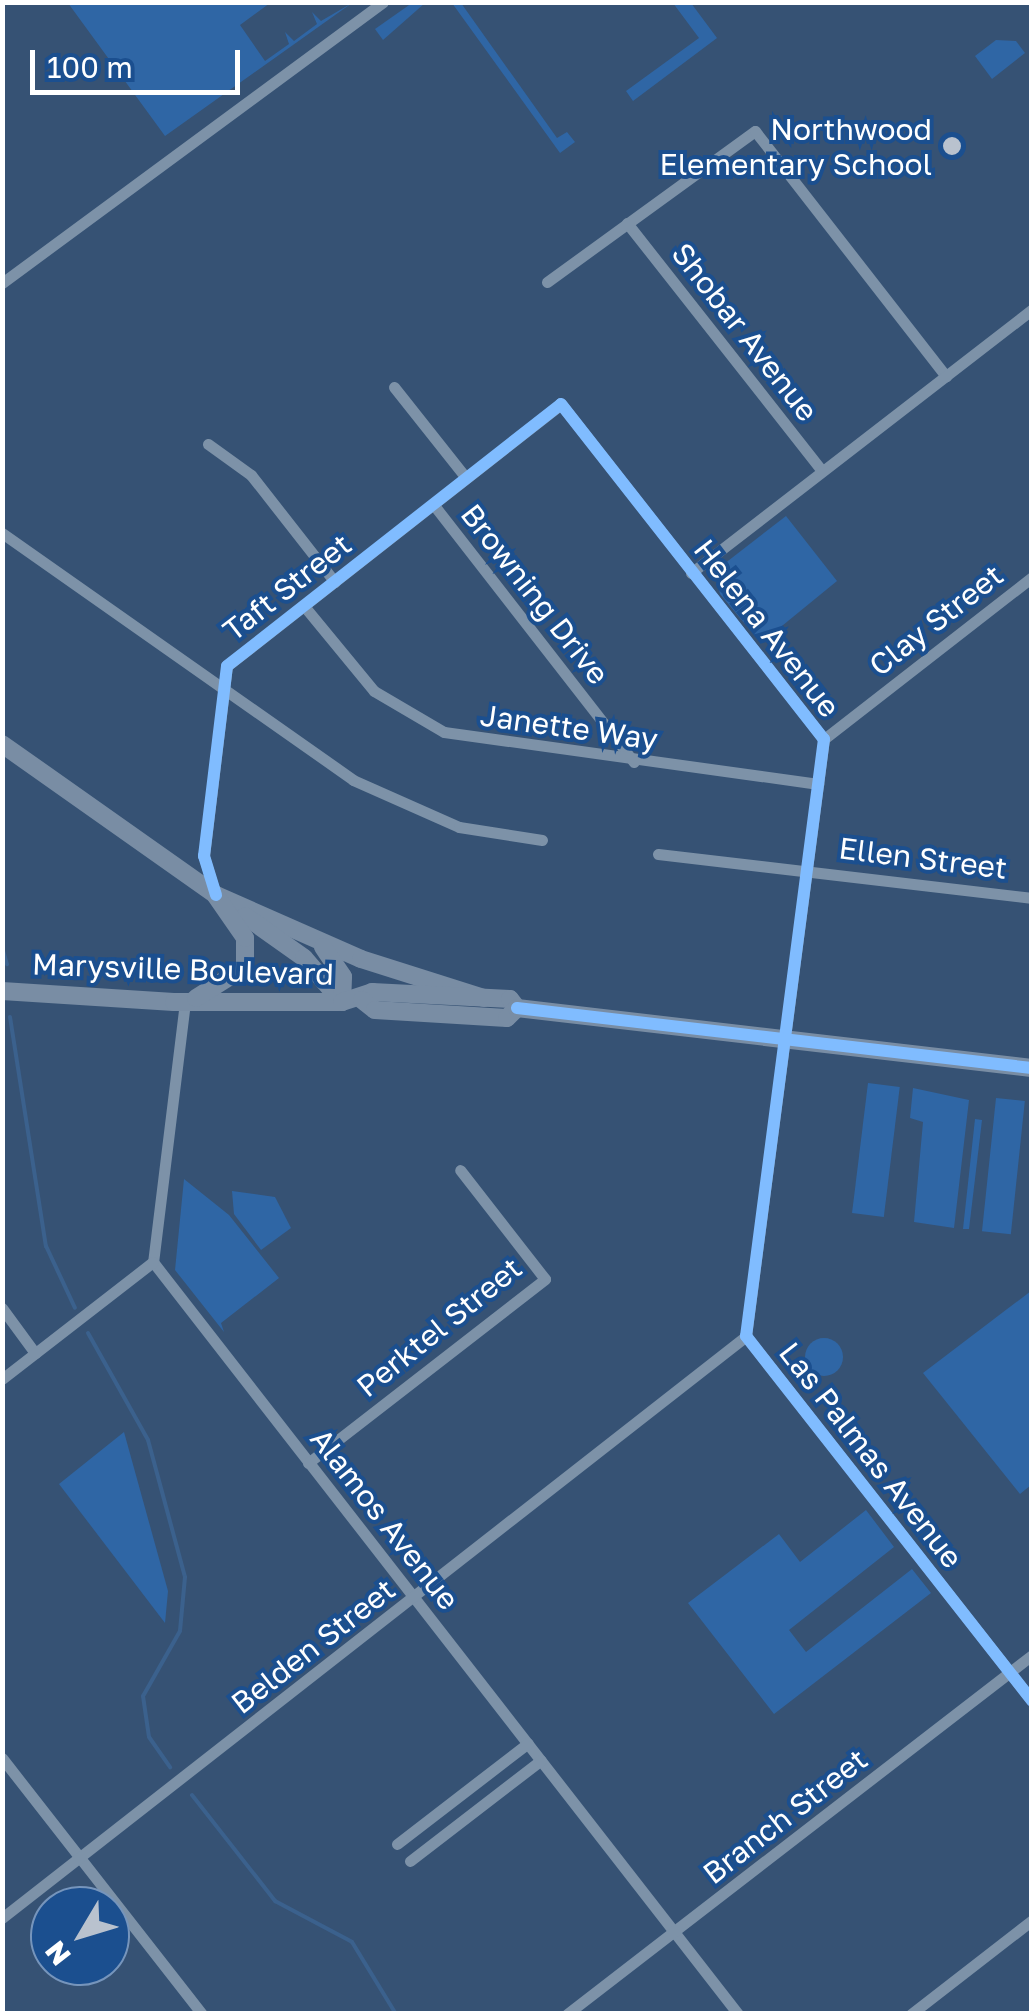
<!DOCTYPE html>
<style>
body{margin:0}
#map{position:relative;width:1034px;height:2016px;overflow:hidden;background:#365274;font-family:"Golos Text",sans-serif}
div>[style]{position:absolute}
.green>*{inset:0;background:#2f66a5;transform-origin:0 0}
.round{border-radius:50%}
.stream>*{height:4px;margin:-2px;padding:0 2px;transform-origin:2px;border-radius:2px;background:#3b618d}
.street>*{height:11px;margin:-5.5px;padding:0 5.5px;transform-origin:5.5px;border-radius:5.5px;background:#7d92a8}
.secondary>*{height:18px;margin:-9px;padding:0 9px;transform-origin:9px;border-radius:9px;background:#798da4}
.cycleway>*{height:12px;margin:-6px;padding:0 6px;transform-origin:6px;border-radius:6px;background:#80bcff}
.dots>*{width:28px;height:28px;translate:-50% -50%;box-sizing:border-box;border:5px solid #1b4f8f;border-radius:50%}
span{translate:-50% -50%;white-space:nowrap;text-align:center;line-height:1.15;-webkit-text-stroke:8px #1b4f8f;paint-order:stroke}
.poi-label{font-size:30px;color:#fff}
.right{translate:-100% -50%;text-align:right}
.street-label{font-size:30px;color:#fff}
.frame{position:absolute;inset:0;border:5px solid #fff;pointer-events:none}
.north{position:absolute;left:30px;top:1886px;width:100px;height:100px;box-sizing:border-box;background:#1b4f8f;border:2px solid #7695bc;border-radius:50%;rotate:232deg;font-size:28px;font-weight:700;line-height:40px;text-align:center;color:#fff}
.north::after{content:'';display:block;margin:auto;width:35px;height:45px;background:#b9c2ce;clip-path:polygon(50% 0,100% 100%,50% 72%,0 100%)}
.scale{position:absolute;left:30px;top:50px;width:210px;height:45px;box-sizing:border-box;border:5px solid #fff;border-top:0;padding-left:12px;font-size:30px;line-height:35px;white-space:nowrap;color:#fff;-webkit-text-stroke:8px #1b4f8f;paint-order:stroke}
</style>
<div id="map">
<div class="green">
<div style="clip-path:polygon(68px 3px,270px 3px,240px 25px,265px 61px,289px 44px,285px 32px,294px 41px,317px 24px,312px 12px,321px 21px,352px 3px,165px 136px)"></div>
<div style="clip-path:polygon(412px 3px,425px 3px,383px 40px,375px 29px)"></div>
<div style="clip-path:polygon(452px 3px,461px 3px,557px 138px,567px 132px,575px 142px,560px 153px)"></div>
<div style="clip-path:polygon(673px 3px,691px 3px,717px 38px,633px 101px,626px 91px,699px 38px)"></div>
<div style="clip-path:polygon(996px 40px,1016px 41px,1025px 53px,992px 79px,975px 56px)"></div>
<div style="clip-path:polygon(786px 516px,837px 581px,761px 643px,720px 594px,715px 571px)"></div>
<div style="left:868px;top:1083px;width:32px;height:131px;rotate:7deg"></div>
<div style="clip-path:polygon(913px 1088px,969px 1100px,954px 1228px,914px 1222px,923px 1122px,910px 1118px)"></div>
<div style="left:996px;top:1098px;width:29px;height:134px;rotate:6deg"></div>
<div style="clip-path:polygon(975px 1119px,982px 1120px,969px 1229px,963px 1229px)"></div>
<div style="clip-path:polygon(184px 1179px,229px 1215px,279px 1278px,221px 1323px,224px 1332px,175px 1270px)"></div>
<div style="clip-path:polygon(232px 1191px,275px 1197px,291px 1228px,261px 1250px,234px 1214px)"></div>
<div style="clip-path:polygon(1031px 1291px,1031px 1485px,1020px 1494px,923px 1373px)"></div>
<div class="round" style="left:805px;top:1338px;width:38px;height:38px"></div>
<div style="clip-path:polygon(124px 1432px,168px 1591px,165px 1623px,59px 1484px)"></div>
<div style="clip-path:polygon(866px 1510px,894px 1547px,789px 1630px,806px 1652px,912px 1569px,931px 1593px,774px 1714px,688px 1603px,779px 1534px,800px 1562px)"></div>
</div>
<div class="stream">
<div style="left:2px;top:947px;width:18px;rotate:74deg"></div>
<div style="left:10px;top:1017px;width:232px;rotate:81.1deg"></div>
<div style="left:46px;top:1246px;width:68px;rotate:64.9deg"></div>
<div style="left:88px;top:1333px;width:123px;rotate:60.7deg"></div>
<div style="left:148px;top:1440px;width:142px;rotate:74.9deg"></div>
<div style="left:185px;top:1577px;width:54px;rotate:95.3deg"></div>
<div style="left:180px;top:1631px;width:75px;rotate:119.6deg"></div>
<div style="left:143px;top:1696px;width:41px;rotate:81.7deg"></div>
<div style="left:149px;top:1737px;width:37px;rotate:55deg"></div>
<div style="left:192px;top:1795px;width:135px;rotate:51.9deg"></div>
<div style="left:275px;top:1901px;width:87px;rotate:28deg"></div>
<div style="left:352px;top:1942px;width:84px;rotate:58.6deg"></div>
</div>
<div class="street">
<div style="left:627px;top:223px;width:315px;rotate:51.8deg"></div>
<div style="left:547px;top:282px;width:257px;rotate:-36deg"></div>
<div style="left:755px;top:131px;width:311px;rotate:52.1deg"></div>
<div style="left:2px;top:283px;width:473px;rotate:-36.4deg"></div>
<div style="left:394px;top:387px;width:116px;rotate:51.6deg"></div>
<div style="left:208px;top:444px;width:53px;rotate:35.8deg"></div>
<div style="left:251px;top:475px;width:136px;rotate:51.9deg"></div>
<div style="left:433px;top:504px;width:327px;rotate:52.1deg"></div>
<div style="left:2px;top:533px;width:429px;rotate:35.1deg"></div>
<div style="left:353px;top:780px;width:116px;rotate:23.9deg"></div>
<div style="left:459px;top:827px;width:84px;rotate:8.9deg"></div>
<div style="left:691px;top:573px;width:431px;rotate:-37.7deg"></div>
<div style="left:304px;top:606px;width:110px;rotate:50.5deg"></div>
<div style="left:374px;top:691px;width:81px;rotate:30.4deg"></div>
<div style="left:444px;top:732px;width:378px;rotate:7.9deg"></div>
<div style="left:824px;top:739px;width:264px;rotate:-37.9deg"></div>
<div style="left:658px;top:854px;width:377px;rotate:6.7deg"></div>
<div style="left:215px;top:893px;width:39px;rotate:-107deg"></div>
<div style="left:204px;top:856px;width:191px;rotate:-83.1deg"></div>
<div style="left:227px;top:666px;width:424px;rotate:-38.1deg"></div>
<div style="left:561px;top:404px;width:426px;rotate:51.9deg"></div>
<div style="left:824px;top:739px;width:602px;rotate:97.44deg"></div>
<div style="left:746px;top:1336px;width:464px;rotate:51.9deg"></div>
<div style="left:185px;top:1002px;width:262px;rotate:97deg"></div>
<div style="left:153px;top:1262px;width:953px;rotate:52.12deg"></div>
<div style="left:2px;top:1308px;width:56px;rotate:53.7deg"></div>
<div style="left:2px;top:1379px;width:191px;rotate:-37.8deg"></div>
<div style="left:308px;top:1463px;width:300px;rotate:-37.8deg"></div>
<div style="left:545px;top:1279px;width:138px;rotate:-127.9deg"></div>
<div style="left:2px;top:1758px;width:325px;rotate:52deg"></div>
<div style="left:397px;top:1844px;width:165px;rotate:-37.6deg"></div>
<div style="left:410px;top:1861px;width:165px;rotate:-37.6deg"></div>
<div style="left:2px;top:1918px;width:945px;rotate:-38.03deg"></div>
<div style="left:567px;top:2014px;width:587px;rotate:-37.67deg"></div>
<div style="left:911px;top:2014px;width:153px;rotate:-37.8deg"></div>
</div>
<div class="secondary">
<div style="left:2px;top:744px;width:262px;rotate:35.2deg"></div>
<div style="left:216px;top:895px;width:158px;rotate:23.8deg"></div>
<div style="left:361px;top:959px;width:129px;rotate:17.6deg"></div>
<div style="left:245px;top:916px;width:72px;rotate:35.4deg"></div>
<div style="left:304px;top:958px;width:58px;rotate:49.2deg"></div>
<div style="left:323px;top:947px;width:36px;rotate:56deg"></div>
<div style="left:343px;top:977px;width:25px;rotate:92deg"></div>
<div style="left:2px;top:991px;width:172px;rotate:3.7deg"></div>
<div style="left:174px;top:1002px;width:168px"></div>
<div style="left:342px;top:1002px;width:32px;rotate:-18deg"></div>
<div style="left:372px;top:992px;width:138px;rotate:2.9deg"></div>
<div style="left:510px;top:999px;width:11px;rotate:52deg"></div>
<div style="left:196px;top:998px;width:58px;rotate:-32.3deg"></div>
<div style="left:245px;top:967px;width:29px;rotate:-90deg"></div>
<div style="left:245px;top:938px;width:51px;rotate:-124.6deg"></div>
<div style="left:362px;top:1000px;width:16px;rotate:38deg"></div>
<div style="left:375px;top:1010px;width:132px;rotate:3.5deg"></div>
<div style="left:507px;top:1018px;width:14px;rotate:-45deg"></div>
<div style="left:517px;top:1008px;width:518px;rotate:6.65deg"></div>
</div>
<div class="cycleway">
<div style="left:216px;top:895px;width:41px;rotate:-107.1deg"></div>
<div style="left:204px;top:856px;width:191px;rotate:-83.1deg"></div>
<div style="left:227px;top:666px;width:424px;rotate:-38.1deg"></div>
<div style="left:561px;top:404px;width:426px;rotate:51.9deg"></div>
<div style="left:824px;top:739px;width:602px;rotate:97.44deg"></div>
<div style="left:746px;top:1336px;width:464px;rotate:51.9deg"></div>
<div style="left:517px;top:1008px;width:518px;rotate:6.65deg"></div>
</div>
<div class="dots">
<div style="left:952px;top:146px;background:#b9c2ce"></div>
</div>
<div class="poi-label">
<span class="right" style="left:932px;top:146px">Northwood<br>Elementary School</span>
</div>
<div class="street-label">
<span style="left:745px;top:332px;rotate:52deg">Shobar Avenue</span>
<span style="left:287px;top:587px;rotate:-38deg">Taft Street</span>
<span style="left:535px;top:594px;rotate:52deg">Browning Drive</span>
<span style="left:936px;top:620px;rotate:-38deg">Clay Street</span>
<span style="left:767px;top:628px;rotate:52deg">Helena Avenue</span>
<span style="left:569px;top:727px;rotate:8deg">Janette Way</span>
<span style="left:923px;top:858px;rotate:7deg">Ellen Street</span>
<span style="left:183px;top:969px;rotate:2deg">Marysville Boulevard</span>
<span style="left:439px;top:1327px;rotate:-39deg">Perktel Street</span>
<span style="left:871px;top:1455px;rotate:52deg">Las Palmas Avenue</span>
<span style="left:385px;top:1519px;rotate:52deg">Alamos Avenue</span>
<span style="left:313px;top:1646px;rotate:-38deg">Belden Street</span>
<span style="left:785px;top:1816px;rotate:-38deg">Branch Street</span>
</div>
<div class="frame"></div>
<div class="north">N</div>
<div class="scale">100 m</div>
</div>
